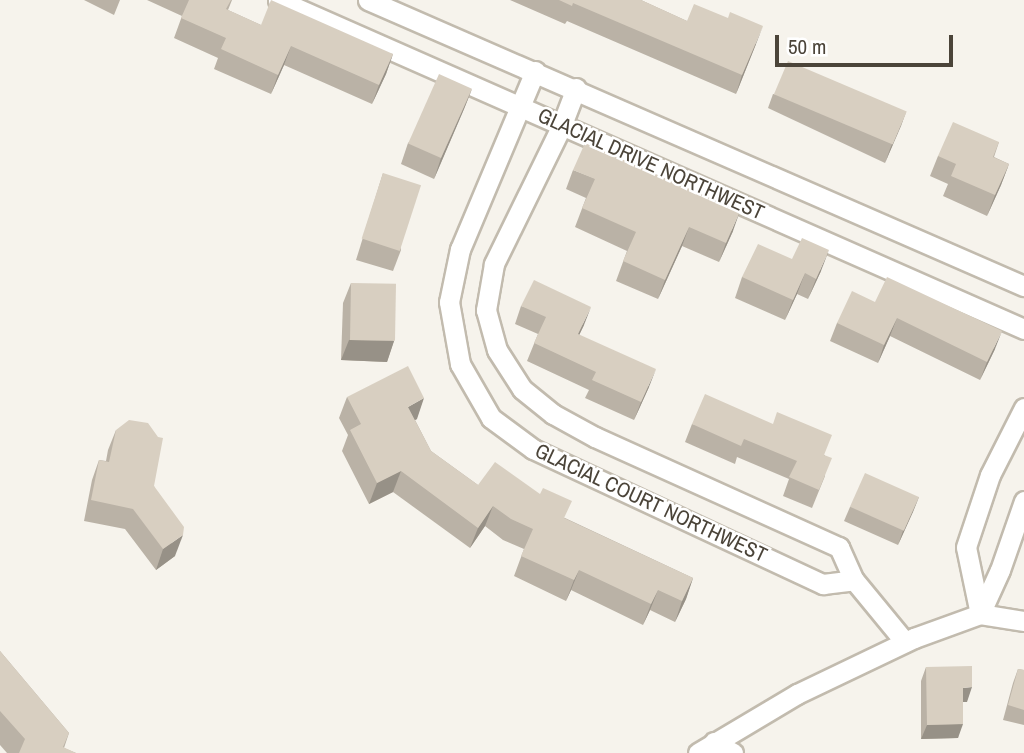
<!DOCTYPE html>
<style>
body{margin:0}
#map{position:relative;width:1024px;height:753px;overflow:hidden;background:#f6f3ec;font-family:"Archivo Narrow",sans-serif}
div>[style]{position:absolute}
.roads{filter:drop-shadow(2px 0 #c2bbae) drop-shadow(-2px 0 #c2bbae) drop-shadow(0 2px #c2bbae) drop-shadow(0 -2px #c2bbae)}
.minor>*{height:19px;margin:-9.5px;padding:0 9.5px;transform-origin:9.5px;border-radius:9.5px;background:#fff}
.wall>*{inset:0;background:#bab2a6}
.shaded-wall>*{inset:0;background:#979187}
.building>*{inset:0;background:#d8cfc1;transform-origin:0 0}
span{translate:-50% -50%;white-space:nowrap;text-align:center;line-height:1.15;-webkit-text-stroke:5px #fff;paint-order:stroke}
.street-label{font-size:21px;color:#4b4439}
.scale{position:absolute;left:775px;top:35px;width:178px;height:32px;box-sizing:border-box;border:4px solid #4b4439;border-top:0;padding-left:9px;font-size:21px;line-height:24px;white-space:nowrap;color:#4b4439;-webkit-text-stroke:5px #fff;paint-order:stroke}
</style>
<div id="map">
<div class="roads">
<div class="minor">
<div style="left:278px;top:0;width:815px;rotate:23.8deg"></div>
<div style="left:368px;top:0;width:716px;rotate:23.56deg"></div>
<div style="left:535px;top:71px;width:193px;rotate:112.8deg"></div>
<div style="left:460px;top:249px;width:54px;rotate:101.7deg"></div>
<div style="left:449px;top:302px;width:63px;rotate:79.9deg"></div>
<div style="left:460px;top:364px;width:62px;rotate:60.1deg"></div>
<div style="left:491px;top:418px;width:52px;rotate:36.4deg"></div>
<div style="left:533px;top:449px;width:320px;rotate:25deg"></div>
<div style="left:823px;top:584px;width:31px;rotate:-7deg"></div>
<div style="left:576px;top:88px;width:40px;rotate:111deg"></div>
<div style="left:562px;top:125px;width:155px;rotate:116.1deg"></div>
<div style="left:494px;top:264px;width:47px;rotate:99.9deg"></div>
<div style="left:486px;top:310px;width:41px;rotate:74.6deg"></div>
<div style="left:497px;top:350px;width:46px;rotate:57.3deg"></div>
<div style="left:522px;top:389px;width:40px;rotate:39deg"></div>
<div style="left:553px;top:414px;width:48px;rotate:28.7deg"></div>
<div style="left:595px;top:437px;width:268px;rotate:24.3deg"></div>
<div style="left:839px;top:547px;width:36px;rotate:66deg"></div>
<div style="left:854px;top:580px;width:80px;rotate:50.6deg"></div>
<div style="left:980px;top:614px;width:68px;rotate:-101.8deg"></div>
<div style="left:966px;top:547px;width:76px;rotate:-71.6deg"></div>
<div style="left:990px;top:475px;width:75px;rotate:-63.1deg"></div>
<div style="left:980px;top:614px;width:48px;rotate:-65.6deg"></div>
<div style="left:1000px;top:570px;width:73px;rotate:-70.8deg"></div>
<div style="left:714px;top:742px;width:22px;rotate:30deg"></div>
<div style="left:698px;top:753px;width:115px;rotate:-30.8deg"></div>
<div style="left:797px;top:694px;width:130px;rotate:-25.6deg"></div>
<div style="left:914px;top:638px;width:70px;rotate:-20deg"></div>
<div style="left:980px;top:614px;width:45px;rotate:9deg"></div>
</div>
</div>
<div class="wall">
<div style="clip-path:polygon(84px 0,120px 0,114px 15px)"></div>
<div style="clip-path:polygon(147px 0,232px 0,228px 10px,261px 25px,393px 54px,386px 74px,372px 104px,284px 65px,271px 94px,214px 69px,218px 58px,174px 38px,182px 16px)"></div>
<div style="clip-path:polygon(510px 0,641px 0,687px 21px,756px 44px,736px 94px,567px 21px,565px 24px)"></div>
<div style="clip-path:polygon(472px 89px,464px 109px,434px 179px,401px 164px,408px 143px)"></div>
<div style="clip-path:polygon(773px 94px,906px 112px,885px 163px,768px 108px)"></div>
<div style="clip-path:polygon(999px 142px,994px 157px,1009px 164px,1001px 185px,987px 216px,943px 196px,948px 184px,930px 176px,938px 156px)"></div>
<div style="clip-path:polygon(573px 170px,733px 231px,719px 262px,682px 246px,658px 299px,616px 281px,627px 251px,575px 227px,586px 198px,566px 189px)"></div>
<div style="clip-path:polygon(383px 173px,401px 250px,393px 271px,356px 260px)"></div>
<div style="clip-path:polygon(792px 259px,821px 271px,808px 299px,797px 294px,785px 320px,735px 298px,742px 277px)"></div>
<div style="clip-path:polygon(351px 283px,394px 341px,387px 362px,341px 360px,343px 303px)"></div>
<div style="clip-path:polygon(875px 302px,995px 349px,980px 380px,890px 336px,878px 363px,830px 341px,837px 323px)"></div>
<div style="clip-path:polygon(521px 306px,584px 325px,579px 335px,649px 387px,634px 420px,585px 398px,589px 390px,527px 361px,538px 334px,515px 324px)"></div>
<div style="clip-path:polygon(347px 397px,417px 419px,415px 420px,431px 451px,478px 485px,565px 518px,693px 578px,686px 599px,675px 622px,650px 610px,643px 625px,571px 590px,566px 601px,514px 576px,524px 549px,503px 540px,485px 526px,470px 548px,393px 492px,369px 504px,342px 451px,348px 435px,339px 418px)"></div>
<div style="clip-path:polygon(692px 424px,825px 455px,825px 476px,812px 508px,783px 496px,789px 479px,737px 457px,735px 464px,685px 442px)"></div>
<div style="clip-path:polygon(116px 430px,154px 486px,175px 556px,156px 570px,125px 529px,84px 521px,92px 480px,99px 460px,106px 461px,108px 450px)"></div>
<div style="clip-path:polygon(919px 497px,898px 545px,844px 521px,850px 507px)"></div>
<div style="clip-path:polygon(0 651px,69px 733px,64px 748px,76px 753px,7px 753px,0 745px)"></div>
<div style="clip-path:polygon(926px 667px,967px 702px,963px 702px,958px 738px,921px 739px,921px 681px)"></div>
<div style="clip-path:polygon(1018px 669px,1024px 670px,1024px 725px,1003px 720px,1013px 683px)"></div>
</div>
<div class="shaded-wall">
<div style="clip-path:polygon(763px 26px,756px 44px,736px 94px,742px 75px)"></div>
<div style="clip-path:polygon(291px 46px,284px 65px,271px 94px,278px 75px)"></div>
<div style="clip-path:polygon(393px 54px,386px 74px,372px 104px,379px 85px)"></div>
<div style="clip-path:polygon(472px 89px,464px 109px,434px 179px,441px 158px)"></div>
<div style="clip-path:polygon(906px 112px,901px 126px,885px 163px,890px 149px)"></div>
<div style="clip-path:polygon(1009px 164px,1001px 185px,987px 216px,995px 195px)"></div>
<div style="clip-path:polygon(740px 211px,733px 231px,719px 262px,726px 243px)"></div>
<div style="clip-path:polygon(689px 227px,682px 246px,658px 299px,665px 280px)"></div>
<div style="clip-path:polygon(829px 250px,821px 271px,808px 299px,816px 279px)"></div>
<div style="clip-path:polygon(805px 273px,797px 294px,785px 320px,793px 300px)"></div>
<div style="clip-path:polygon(591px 307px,584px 325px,571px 352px,578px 334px)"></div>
<div style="clip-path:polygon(897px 318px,890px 336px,878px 363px,884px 345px)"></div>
<div style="clip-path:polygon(1002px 331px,995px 349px,980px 380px,987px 362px)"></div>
<div style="clip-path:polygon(349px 340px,394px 341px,387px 362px,341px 360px)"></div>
<div style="clip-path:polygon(656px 369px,649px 387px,634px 420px,641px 402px)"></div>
<div style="clip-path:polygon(424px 398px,417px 419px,401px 427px,408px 407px)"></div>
<div style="clip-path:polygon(401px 471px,393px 492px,369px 504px,377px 483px)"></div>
<div style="clip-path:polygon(919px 497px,913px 512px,898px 545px,903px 531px)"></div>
<div style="clip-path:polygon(493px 506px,485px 526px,470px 548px,478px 528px)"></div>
<div style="clip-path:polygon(183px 535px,175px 556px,156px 570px,163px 549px)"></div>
<div style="clip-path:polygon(579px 570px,571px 590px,566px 601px,574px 580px)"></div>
<div style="clip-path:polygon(693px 578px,686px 599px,675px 622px,682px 601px)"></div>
<div style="clip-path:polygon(658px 590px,650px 610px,643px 625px,651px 604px)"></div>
<div style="clip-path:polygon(972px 687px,967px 702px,957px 702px,963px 688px)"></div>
<div style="clip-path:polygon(963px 724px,958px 738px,921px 739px,927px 725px)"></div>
</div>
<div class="building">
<div style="clip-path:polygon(189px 0,231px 0,226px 9px,261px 25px,271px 0,393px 54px,379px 85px,291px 46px,278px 75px,221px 49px,226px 38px,181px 18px)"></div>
<div style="clip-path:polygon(559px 0,641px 0,687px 21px,694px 4px,728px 18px,730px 12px,763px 26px,742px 75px,573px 3px,572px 6px)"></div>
<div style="left:788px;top:61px;width:129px;height:36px;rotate:23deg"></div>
<div style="left:439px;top:74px;width:36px;height:76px;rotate:24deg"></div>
<div style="clip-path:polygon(953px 122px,999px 142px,993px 157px,1009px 164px,995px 195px,951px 176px,956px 164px,938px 156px)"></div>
<div style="clip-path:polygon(585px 143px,740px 211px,726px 243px,689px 227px,665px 280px,623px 261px,636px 232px,582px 208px,595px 179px,573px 170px)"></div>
<div style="left:383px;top:173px;width:40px;height:69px;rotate:18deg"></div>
<div style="clip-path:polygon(802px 238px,829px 250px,816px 279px,805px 273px,793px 300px,742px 277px,758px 244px,792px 259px)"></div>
<div style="clip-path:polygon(887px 277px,1002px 331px,987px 362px,897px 318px,884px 345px,837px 323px,852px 291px,875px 302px)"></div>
<div style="clip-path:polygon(534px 280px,591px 307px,578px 334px,656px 369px,641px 402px,592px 380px,596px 372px,534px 343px,546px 317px,521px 306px)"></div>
<div style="left:351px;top:283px;width:45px;height:57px;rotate:1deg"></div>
<div style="clip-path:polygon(408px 366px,424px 398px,408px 407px,431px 451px,478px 485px,495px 462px,540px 494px,543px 488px,572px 501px,564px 518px,693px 578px,682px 601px,658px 590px,651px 604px,579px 570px,574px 580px,521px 556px,533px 529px,511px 519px,493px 506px,478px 528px,401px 471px,377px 483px,350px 430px,361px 424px,347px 397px)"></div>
<div style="clip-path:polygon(705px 394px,773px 424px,777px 412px,832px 435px,824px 455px,832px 458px,819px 490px,789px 477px,797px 461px,744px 439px,741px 446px,692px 424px)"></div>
<div style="clip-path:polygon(129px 420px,148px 423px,158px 437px,163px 438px,154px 486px,184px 527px,183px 535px,163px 549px,133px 509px,91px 500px,99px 460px,109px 462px,116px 430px)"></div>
<div style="left:865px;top:473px;width:59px;height:37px;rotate:24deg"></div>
<div style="clip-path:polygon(0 651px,69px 733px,63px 747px,76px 753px,19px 753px,25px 739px,0 711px)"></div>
<div style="clip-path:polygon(972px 666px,972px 687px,963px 688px,963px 724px,927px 725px,926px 667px)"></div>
<div style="clip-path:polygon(1018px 669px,1024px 670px,1024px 710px,1008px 705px)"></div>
</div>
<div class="street-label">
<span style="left:651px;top:164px;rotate:24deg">GLACIAL DRIVE NORTHWEST</span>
<span style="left:651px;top:503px;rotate:25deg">GLACIAL COURT NORTHWEST</span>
</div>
<div class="scale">50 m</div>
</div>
